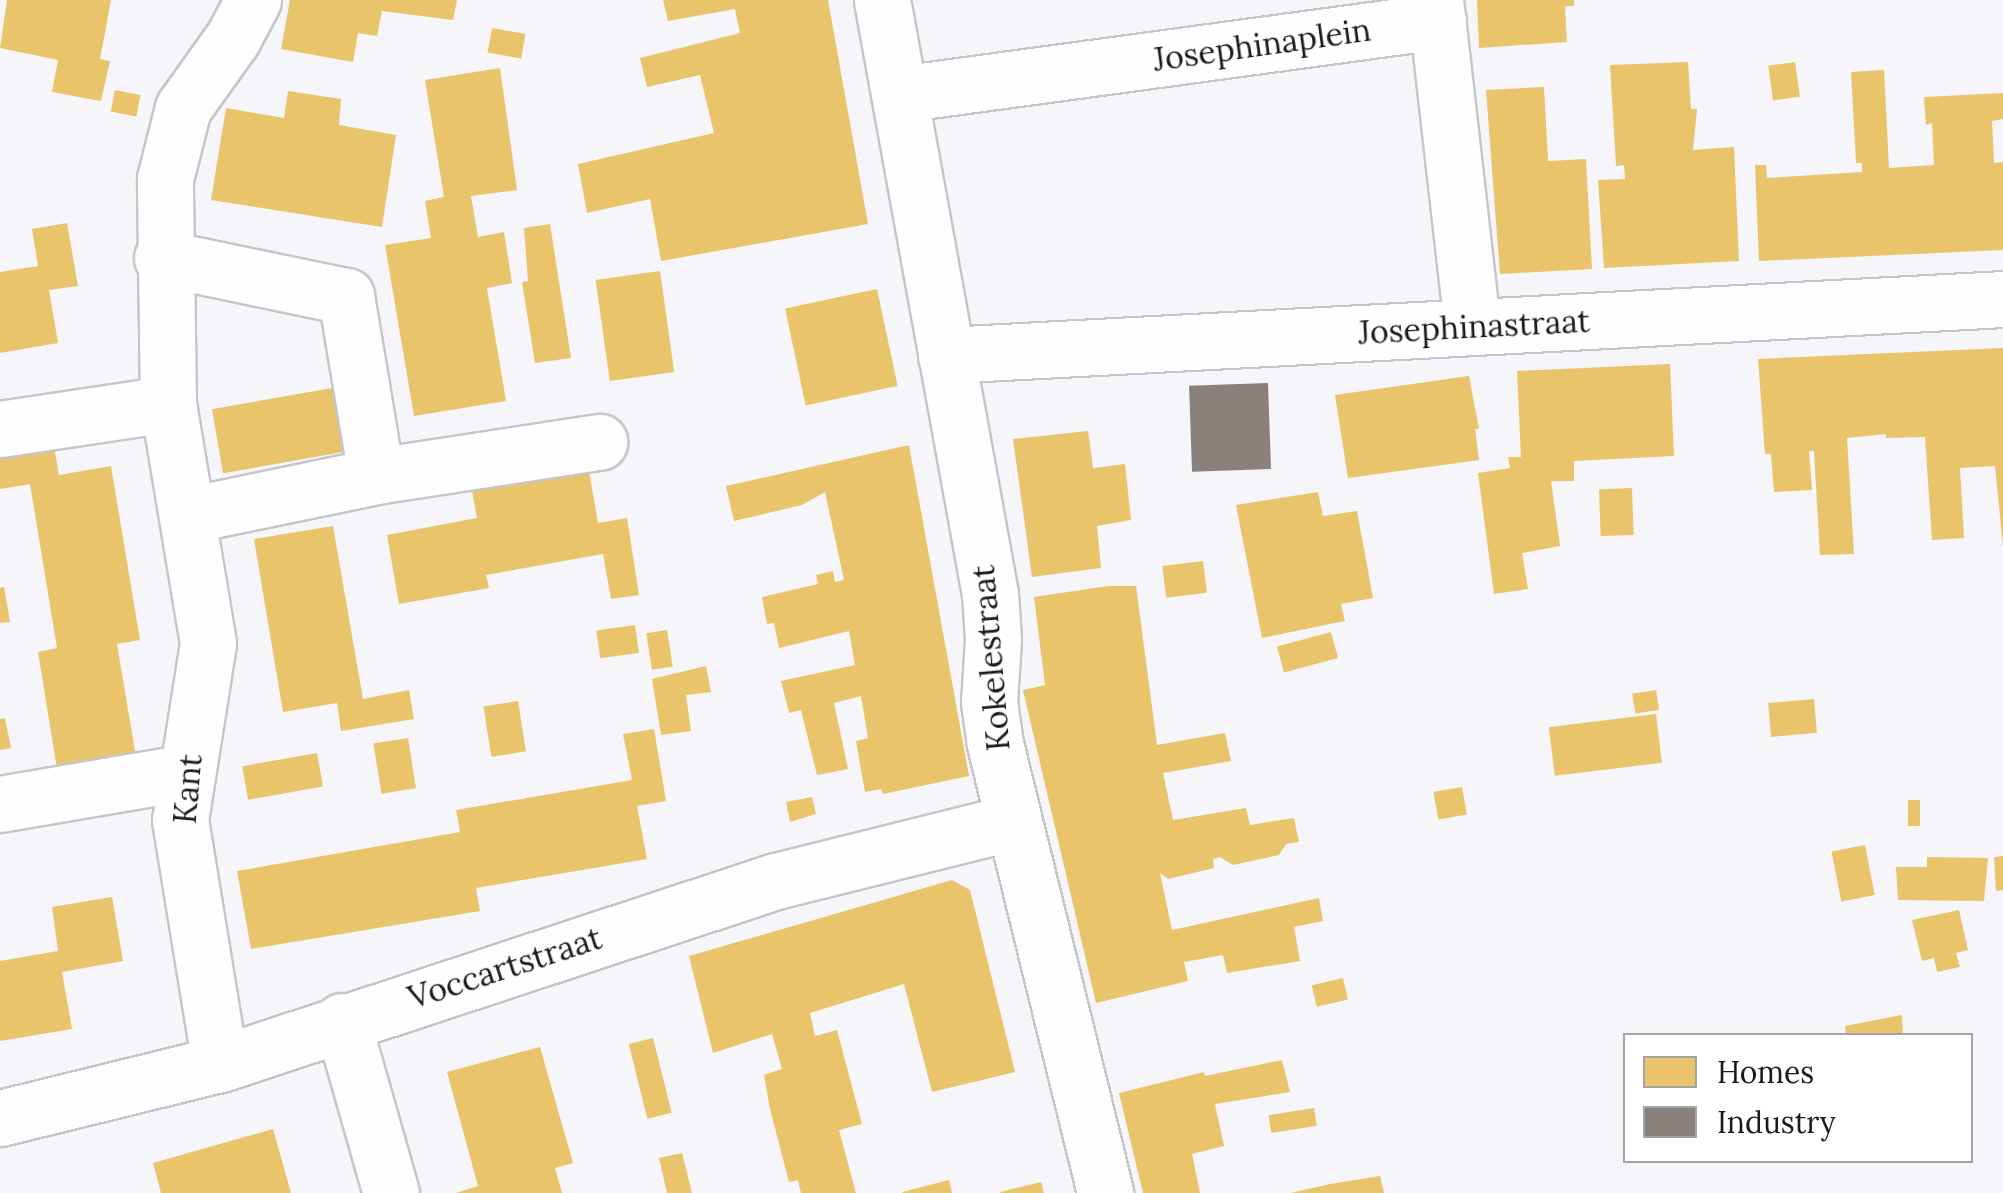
<!DOCTYPE html>
<style>
body{margin:0}
#map{position:relative;width:2003px;height:1193px;overflow:hidden;background:#f5f5fa;font-family:Lora,serif}
div>[style]{position:absolute}
.homes>*{inset:0;background:#e9c46a;transform-origin:0 0}
.industry>*{inset:0;background:#8a817c;transform-origin:0 0}
.roads{filter:drop-shadow(2px 0 #c5c5ca) drop-shadow(-2px 0 #c5c5ca) drop-shadow(0 2px #c5c5ca) drop-shadow(0 -2px #c5c5ca)}
.minor>*{height:55px;margin:-27.5px;padding:0 27.5px;transform-origin:27.5px;border-radius:27.5px;background:#fefefe}
span{translate:-50% -50%;white-space:nowrap;text-align:center;line-height:1.15;-webkit-text-stroke:10px #fff;paint-order:stroke}
.street-label{font-size:32px;color:#1a1b1f}
.legend{position:absolute;left:1623px;top:1033px;width:350px;height:130px;box-sizing:border-box;background:#fff;border:2px solid #a3a4a5;margin:0;padding:12px 18px;list-style:none;font-size:30px;color:#1a1b1f}
.legend li{display:flex;align-items:center;gap:20px;height:50px}
.legend b{width:50px;border:2px solid #a3a4a5}
</style>
<div id="map">
<div class="homes">
<div style="clip-path:polygon(7px 0,111px 0,100px 59px,110px 61px,101px 101px,52px 92px,58px 60px,0 48px)"></div>
<div style="clip-path:polygon(290px 0,457px 0,453px 20px,382px 11px,377px 36px,358px 33px,353px 62px,281px 49px)"></div>
<div style="clip-path:polygon(663px 0,828px 0,868px 224px,661px 261px,650px 199px,587px 213px,578px 164px,714px 133px,700px 75px,647px 87px,640px 58px,740px 33px,735px 9px,668px 21px)"></div>
<div style="clip-path:polygon(1477px 0,1574px 0,1574px 6px,1565px 6px,1567px 42px,1479px 48px)"></div>
<div style="left:492px;top:28px;width:34px;height:25px;rotate:10deg"></div>
<div style="clip-path:polygon(1688px 62px,1691px 109px,1697px 109px,1693px 150px,1734px 147px,1739px 261px,1604px 268px,1598px 180px,1625px 179px,1624px 165px,1616px 166px,1610px 65px)"></div>
<div style="left:1795px;top:62px;width:35px;height:27px;rotate:82deg"></div>
<div style="clip-path:polygon(500px 68px,517px 190px,471px 196px,478px 237px,504px 232px,512px 283px,487px 288px,506px 401px,414px 416px,385px 245px,431px 238px,425px 201px,444px 197px,425px 80px)"></div>
<div style="clip-path:polygon(1884px 70px,1889px 168px,1934px 165px,1932px 123px,1926px 125px,1924px 97px,2003px 93px,2003px 119px,1992px 121px,1994px 163px,2003px 162px,2003px 250px,1759px 261px,1755px 165px,1766px 165px,1767px 178px,1862px 172px,1862px 163px,1856px 163px,1851px 72px)"></div>
<div style="clip-path:polygon(1544px 87px,1548px 161px,1586px 159px,1592px 269px,1500px 274px,1486px 90px)"></div>
<div style="left:115px;top:90px;width:26px;height:22px;rotate:11deg"></div>
<div style="clip-path:polygon(288px 91px,341px 99px,339px 125px,396px 135px,382px 227px,211px 200px,226px 108px,284px 118px)"></div>
<div style="clip-path:polygon(67px 223px,78px 286px,49px 290px,58px 343px,0 353px,0 272px,38px 266px,32px 229px)"></div>
<div style="clip-path:polygon(550px 224px,571px 358px,535px 363px,522px 282px,528px 281px,524px 228px)"></div>
<div style="left:660px;top:271px;width:102px;height:65px;rotate:82deg"></div>
<div style="left:877px;top:289px;width:99px;height:94px;rotate:78deg"></div>
<div style="clip-path:polygon(2003px 348px,2003px 546px,1995px 466px,1960px 468px,1964px 538px,1932px 540px,1925px 437px,1886px 438px,1886px 434px,1847px 438px,1854px 554px,1820px 555px,1814px 451px,1809px 451px,1812px 490px,1774px 492px,1771px 454px,1765px 454px,1758px 359px)"></div>
<div style="clip-path:polygon(1670px 364px,1674px 456px,1574px 461px,1574px 481px,1551px 481px,1560px 546px,1522px 553px,1528px 589px,1494px 594px,1478px 473px,1510px 468px,1508px 457px,1521px 457px,1517px 371px)"></div>
<div style="clip-path:polygon(1469px 376px,1479px 429px,1475px 429px,1479px 460px,1348px 478px,1335px 395px)"></div>
<div style="left:332px;top:388px;width:65px;height:122px;rotate:80deg"></div>
<div style="clip-path:polygon(1088px 431px,1093px 468px,1125px 464px,1131px 520px,1097px 526px,1101px 568px,1032px 577px,1013px 439px)"></div>
<div style="clip-path:polygon(909px 445px,969px 776px,883px 794px,881px 789px,865px 792px,856px 741px,868px 738px,861px 696px,834px 703px,848px 769px,817px 775px,801px 710px,789px 713px,781px 681px,855px 665px,849px 631px,779px 648px,774px 623px,767px 624px,762px 597px,818px 584px,816px 575px,833px 571px,835px 582px,844px 580px,825px 492px,802px 505px,734px 521px,726px 486px)"></div>
<div style="clip-path:polygon(54px 447px,59px 475px,111px 466px,140px 640px,117px 644px,136px 757px,57px 769px,38px 652px,57px 648px,30px 484px,0 489px,0 456px)"></div>
<div style="clip-path:polygon(589px 471px,598px 523px,627px 518px,639px 595px,611px 599px,603px 554px,486px 575px,489px 588px,399px 604px,387px 535px,477px 518px,472px 491px)"></div>
<div style="left:1632px;top:488px;width:47px;height:33px;rotate:88deg"></div>
<div style="clip-path:polygon(1318px 492px,1323px 516px,1357px 511px,1373px 598px,1341px 604px,1345px 621px,1262px 638px,1236px 505px)"></div>
<div style="clip-path:polygon(333px 526px,363px 699px,409px 690px,414px 719px,341px 731px,337px 703px,283px 712px,254px 539px)"></div>
<div style="left:1203px;top:561px;width:32px;height:41px;rotate:83deg"></div>
<div style="clip-path:polygon(1108px 586px,1136px 586px,1157px 745px,1225px 733px,1231px 761px,1163px 773px,1173px 820px,1246px 808px,1250px 825px,1294px 818px,1299px 842px,1286px 844px,1279px 855px,1233px 865px,1220px 857px,1213px 859px,1214px 868px,1168px 879px,1160px 873px,1172px 930px,1319px 898px,1323px 921px,1294px 927px,1300px 961px,1227px 973px,1223px 955px,1184px 962px,1188px 981px,1096px 1003px,1023px 690px,1045px 685px,1034px 597px)"></div>
<div style="clip-path:polygon(4px 587px,10px 622px,0 623px,0 588px)"></div>
<div style="left:635px;top:625px;width:28px;height:39px;rotate:82deg"></div>
<div style="left:667px;top:630px;width:37px;height:21px;rotate:81deg"></div>
<div style="left:1331px;top:632px;width:27px;height:56px;rotate:75deg"></div>
<div style="clip-path:polygon(706px 666px,711px 692px,686px 695px,691px 731px,661px 735px,652px 679px)"></div>
<div style="left:1656px;top:690px;width:20px;height:24px;rotate:81deg"></div>
<div style="left:1814px;top:699px;width:34px;height:46px;rotate:85deg"></div>
<div style="left:518px;top:701px;width:51px;height:35px;rotate:81deg"></div>
<div style="left:1656px;top:714px;width:49px;height:108px;rotate:83deg"></div>
<div style="clip-path:polygon(5px 718px,11px 748px,0 750px,0 719px)"></div>
<div style="clip-path:polygon(654px 729px,666px 801px,637px 806px,647px 859px,476px 888px,480px 911px,251px 949px,237px 871px,460px 832px,456px 810px,632px 780px,623px 734px)"></div>
<div style="left:408px;top:738px;width:51px;height:35px;rotate:81deg"></div>
<div style="left:317px;top:753px;width:34px;height:76px;rotate:80deg"></div>
<div style="left:1462px;top:787px;width:28px;height:29px;rotate:80deg"></div>
<div style="clip-path:polygon(812px 797px,816px 814px,790px 822px,786px 802px)"></div>
<div style="left:1908px;top:800px;width:12px;height:26px"></div>
<div style="left:1865px;top:845px;width:51px;height:34px;rotate:79deg"></div>
<div style="clip-path:polygon(2003px 856px,2003px 890px,1996px 891px,1994px 857px)"></div>
<div style="clip-path:polygon(1927px 857px,1988px 858px,1984px 901px,1898px 900px,1896px 867px,1927px 867px)"></div>
<div style="clip-path:polygon(952px 880px,970px 890px,1015px 1072px,932px 1092px,904px 984px,810px 1013px,815px 1036px,837px 1030px,862px 1124px,839px 1130px,856px 1193px,801px 1193px,798px 1180px,789px 1182px,770px 1109px,764px 1075px,782px 1069px,772px 1034px,713px 1053px,689px 956px)"></div>
<div style="clip-path:polygon(112px 897px,123px 961px,62px 972px,72px 1029px,0 1041px,0 961px,58px 951px,52px 907px)"></div>
<div style="clip-path:polygon(1959px 910px,1968px 950px,1956px 953px,1960px 967px,1937px 972px,1934px 958px,1922px 961px,1912px 920px)"></div>
<div style="left:1343px;top:978px;width:22px;height:32px;rotate:77deg"></div>
<div style="clip-path:polygon(1902px 1015px,1903px 1036px,1846px 1036px,1845px 1026px)"></div>
<div style="left:653px;top:1038px;width:77px;height:25px;rotate:76deg"></div>
<div style="clip-path:polygon(540px 1047px,573px 1163px,555px 1168px,562px 1193px,456px 1193px,478px 1186px,447px 1072px)"></div>
<div style="clip-path:polygon(1282px 1060px,1290px 1092px,1215px 1104px,1224px 1146px,1192px 1154px,1200px 1193px,1143px 1193px,1119px 1093px,1204px 1072px,1205px 1076px)"></div>
<div style="left:1314px;top:1108px;width:18px;height:46px;rotate:81deg"></div>
<div style="clip-path:polygon(273px 1129px,291px 1193px,161px 1193px,153px 1163px)"></div>
<div style="clip-path:polygon(682px 1153px,692px 1193px,667px 1193px,659px 1158px)"></div>
<div style="clip-path:polygon(1380px 1176px,1384px 1193px,1291px 1193px,1330px 1184px)"></div>
<div style="clip-path:polygon(949px 1180px,952px 1193px,903px 1193px,902px 1192px)"></div>
<div style="clip-path:polygon(1041px 1182px,1044px 1193px,1001px 1193px,1000px 1192px)"></div>
</div>
<div class="industry">
<div style="left:1268px;top:383px;width:86px;height:79px;rotate:88deg"></div>
</div>
<div class="roads">
<div class="minor">
<div style="left:882px;top:0;width:604px;rotate:79.7deg"></div>
<div style="left:990px;top:594px;width:45px;rotate:86.2deg"></div>
<div style="left:993px;top:639px;width:63px;rotate:93.6deg"></div>
<div style="left:989px;top:702px;width:42px;rotate:81.9deg"></div>
<div style="left:995px;top:744px;width:462px;rotate:76.2deg"></div>
<div style="left:1435px;top:0;width:329px;rotate:83.5deg"></div>
<div style="left:900px;top:94px;width:543px;rotate:-7.73deg"></div>
<div style="left:162px;top:258px;width:188px;rotate:11.7deg"></div>
<div style="left:346px;top:296px;width:182px;rotate:80.5deg"></div>
<div style="left:946px;top:355px;width:1058px;rotate:-3.03deg"></div>
<div style="left:0;top:429px;width:170px;rotate:-8.5deg"></div>
<div style="left:188px;top:515px;width:192px;rotate:-11.7deg"></div>
<div style="left:376px;top:476px;width:226px;rotate:-8.7deg"></div>
<div style="left:0;top:804px;width:190px;rotate:-9.7deg"></div>
<div style="left:342px;top:1021px;width:179px;rotate:74.1deg"></div>
<div style="left:220px;top:1064px;width:247px;rotate:-99.3deg"></div>
<div style="left:180px;top:820px;width:179px;rotate:-81deg"></div>
<div style="left:208px;top:643px;width:242px;rotate:-99.5deg"></div>
<div style="left:168px;top:404px;width:225px;rotate:-90.8deg"></div>
<div style="left:165px;top:179px;width:73px;rotate:-75.8deg"></div>
<div style="left:183px;top:108px;width:86px;rotate:-54.5deg"></div>
<div style="left:233px;top:38px;width:43px;rotate:-62.2deg"></div>
<div style="left:0;top:1118px;width:227px;rotate:-13.8deg"></div>
<div style="left:220px;top:1064px;width:585px;rotate:-18.22deg"></div>
<div style="left:776px;top:881px;width:243px;rotate:-14deg"></div>
</div>
</div>
<div class="street-label">
<span style="left:1262px;top:45px;rotate:-8deg">Josephinaplein</span>
<span style="left:1474px;top:327px;rotate:-3deg">Josephinastraat</span>
<span style="left:991px;top:658px;rotate:-95deg">Kokelestraat</span>
<span style="left:188px;top:789px;rotate:-85deg">Kant</span>
<span style="left:505px;top:968px;rotate:-18deg">Voccartstraat</span>
</div>
<ul class="legend">
<li><b style="height:28px;background:#e9c46a"></b>Homes</li>
<li><b style="height:28px;background:#8a817c"></b>Industry</li>
</ul>
</div>
